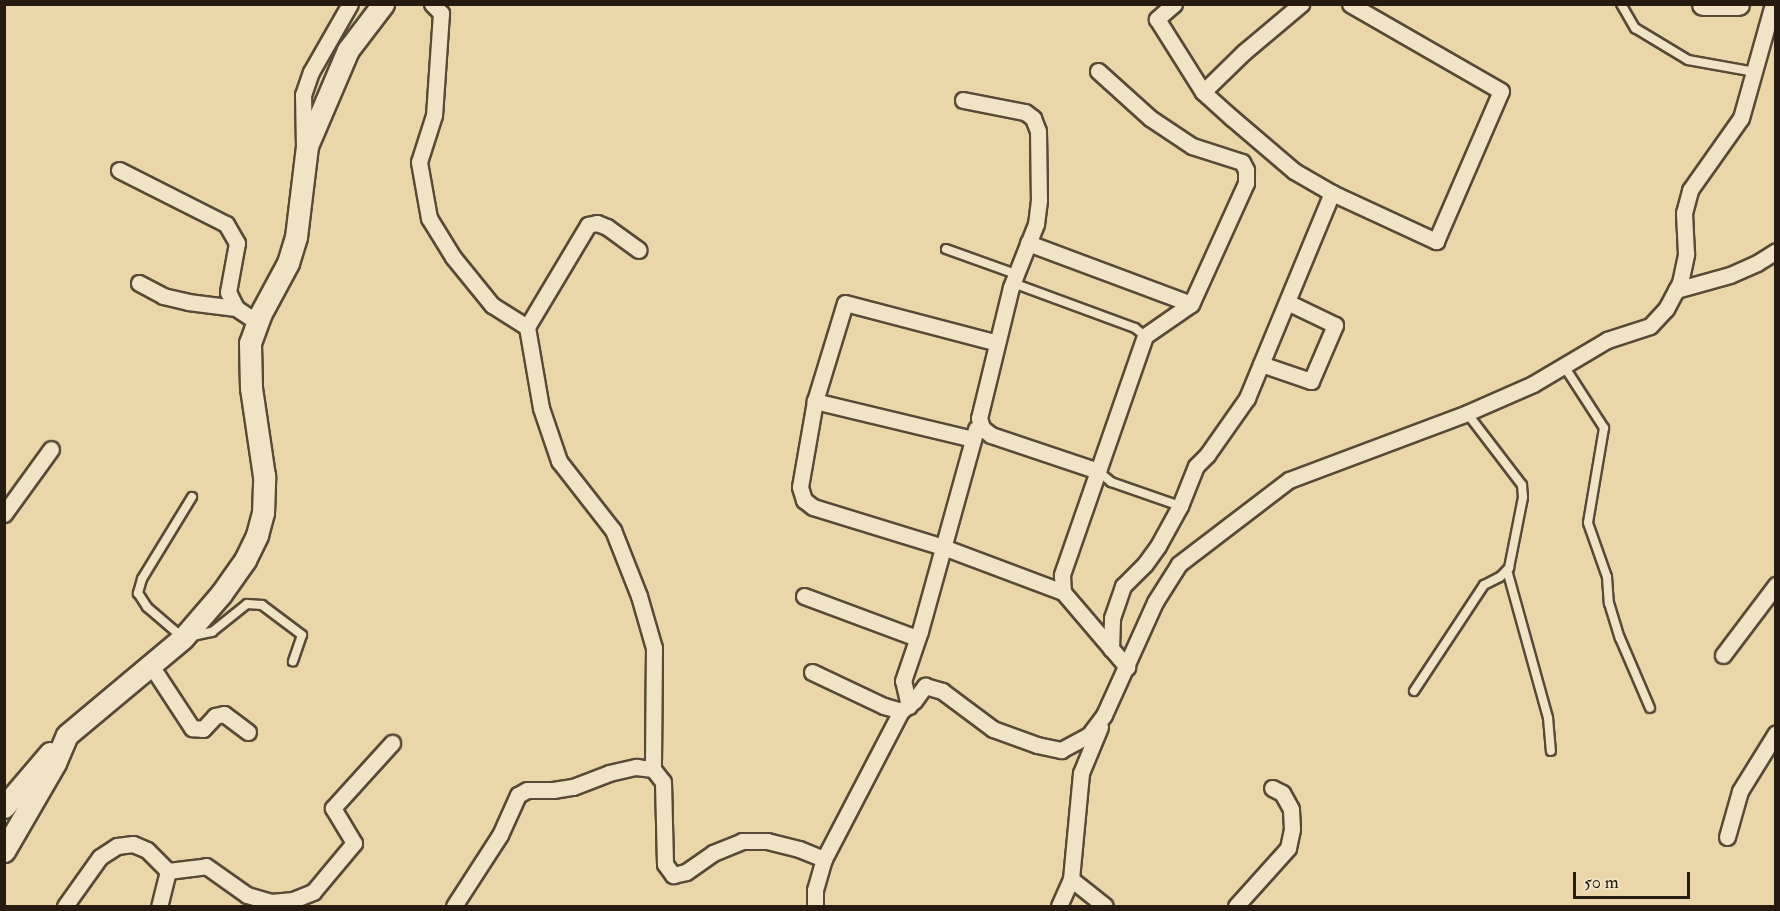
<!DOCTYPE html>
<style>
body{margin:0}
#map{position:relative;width:1780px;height:911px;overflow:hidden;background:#ead6a8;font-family:"IM FELL Double Pica",serif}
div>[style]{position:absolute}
.roads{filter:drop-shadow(2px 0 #574a36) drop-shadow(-2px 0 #574a36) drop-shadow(0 2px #574a36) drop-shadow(0 -2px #574a36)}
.lane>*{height:8px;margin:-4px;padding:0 4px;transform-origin:4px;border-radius:4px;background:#f1e4c6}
.street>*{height:15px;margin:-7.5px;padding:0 7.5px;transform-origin:7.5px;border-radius:7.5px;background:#f1e4c6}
.secondary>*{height:21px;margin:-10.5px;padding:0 10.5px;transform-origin:10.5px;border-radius:10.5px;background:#f1e4c6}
span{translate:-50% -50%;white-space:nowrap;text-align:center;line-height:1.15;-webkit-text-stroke:4.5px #f1e4c6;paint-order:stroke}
.frame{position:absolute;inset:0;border:6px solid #261b10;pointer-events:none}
.scale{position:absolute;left:1573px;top:872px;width:117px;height:27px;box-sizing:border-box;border:3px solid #261b10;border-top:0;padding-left:8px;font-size:18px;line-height:21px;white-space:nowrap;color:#261b10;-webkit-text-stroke:4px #f1e4c6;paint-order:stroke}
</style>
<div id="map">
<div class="roads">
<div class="lane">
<div style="left:1621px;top:4px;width:28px;rotate:60deg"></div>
<div style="left:1635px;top:28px;width:62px;rotate:31.1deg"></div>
<div style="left:1688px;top:60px;width:68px;rotate:10.2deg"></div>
<div style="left:946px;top:249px;width:74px;rotate:19.7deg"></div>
<div style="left:1013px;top:283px;width:130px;rotate:20.2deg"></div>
<div style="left:1135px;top:328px;width:13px;rotate:39deg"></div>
<div style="left:1564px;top:366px;width:74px;rotate:57.2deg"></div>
<div style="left:1604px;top:428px;width:96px;rotate:99.6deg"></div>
<div style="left:1588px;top:523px;width:57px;rotate:70.6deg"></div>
<div style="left:1607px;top:577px;width:26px;rotate:86deg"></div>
<div style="left:1609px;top:603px;width:37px;rotate:73deg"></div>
<div style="left:1620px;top:638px;width:76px;rotate:66.8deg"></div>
<div style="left:1098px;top:471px;width:17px;rotate:40deg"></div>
<div style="left:1111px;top:482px;width:73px;rotate:19.2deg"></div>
<div style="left:192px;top:497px;width:96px;rotate:121.4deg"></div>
<div style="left:142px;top:579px;width:15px;rotate:106deg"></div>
<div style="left:138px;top:593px;width:17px;rotate:57deg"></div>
<div style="left:147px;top:607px;width:48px;rotate:40.7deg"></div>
<div style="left:183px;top:638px;width:30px;rotate:-12deg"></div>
<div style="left:212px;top:632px;width:45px;rotate:-38.7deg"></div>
<div style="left:247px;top:604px;width:15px;rotate:4deg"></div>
<div style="left:262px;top:605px;width:50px;rotate:36.9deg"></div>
<div style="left:302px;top:635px;width:28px;rotate:109deg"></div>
<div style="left:1507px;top:570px;width:154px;rotate:74.5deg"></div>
<div style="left:1548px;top:718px;width:33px;rotate:85deg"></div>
<div style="left:1414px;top:691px;width:127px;rotate:-56.6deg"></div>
<div style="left:1484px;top:585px;width:18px;rotate:-27deg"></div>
<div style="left:1500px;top:577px;width:13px;rotate:-45deg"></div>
<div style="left:1509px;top:568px;width:72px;rotate:-78.8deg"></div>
<div style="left:1523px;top:497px;width:12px;rotate:-95deg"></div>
<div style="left:1522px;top:485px;width:91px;rotate:-127.4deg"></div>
</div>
<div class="street">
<div style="left:432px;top:4px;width:13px;rotate:45deg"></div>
<div style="left:441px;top:13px;width:102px;rotate:93.9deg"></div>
<div style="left:434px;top:115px;width:49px;rotate:107.7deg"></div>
<div style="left:419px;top:162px;width:57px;rotate:79.9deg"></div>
<div style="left:429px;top:218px;width:46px;rotate:58.4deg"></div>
<div style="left:453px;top:257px;width:62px;rotate:50.9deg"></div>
<div style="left:492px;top:305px;width:41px;rotate:32.2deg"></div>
<div style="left:527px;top:327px;width:82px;rotate:80.2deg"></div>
<div style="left:541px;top:408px;width:56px;rotate:71.2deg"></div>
<div style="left:559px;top:461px;width:88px;rotate:52deg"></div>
<div style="left:613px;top:530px;width:71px;rotate:68.5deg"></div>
<div style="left:639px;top:596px;width:54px;rotate:73.9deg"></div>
<div style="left:654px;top:648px;width:121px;rotate:90.5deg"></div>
<div style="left:1174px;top:4px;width:23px;rotate:139deg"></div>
<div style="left:1157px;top:19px;width:86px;rotate:57.8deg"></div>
<div style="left:1203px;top:92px;width:39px;rotate:42deg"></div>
<div style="left:1232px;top:118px;width:82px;rotate:40.5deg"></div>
<div style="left:1294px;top:171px;width:44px;rotate:30.1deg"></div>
<div style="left:1332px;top:193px;width:115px;rotate:24.8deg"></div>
<div style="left:1436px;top:241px;width:163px;rotate:-66.6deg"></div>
<div style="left:1501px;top:91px;width:174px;rotate:-150.1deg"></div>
<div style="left:1098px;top:71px;width:70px;rotate:42.1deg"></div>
<div style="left:1150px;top:118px;width:50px;rotate:33.7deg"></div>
<div style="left:1192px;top:146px;width:52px;rotate:17.7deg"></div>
<div style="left:1242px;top:162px;width:9px;rotate:63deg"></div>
<div style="left:1246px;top:170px;width:13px;rotate:90deg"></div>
<div style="left:1246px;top:183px;width:133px;rotate:114.4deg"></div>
<div style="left:1191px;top:304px;width:56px;rotate:145.2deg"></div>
<div style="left:1145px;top:336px;width:253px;rotate:109.2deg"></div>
<div style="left:1062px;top:575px;width:17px;rotate:87deg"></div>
<div style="left:1063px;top:592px;width:99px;rotate:49.5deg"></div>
<div style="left:1203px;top:92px;width:57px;rotate:-44.3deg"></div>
<div style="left:1244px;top:52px;width:75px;rotate:-40.1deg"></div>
<div style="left:963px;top:100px;width:63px;rotate:11deg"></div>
<div style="left:1025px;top:112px;width:10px;rotate:37deg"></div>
<div style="left:1033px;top:118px;width:14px;rotate:69deg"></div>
<div style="left:1038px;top:131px;width:69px;rotate:89.2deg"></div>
<div style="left:1039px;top:200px;width:24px;rotate:97deg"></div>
<div style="left:1036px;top:224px;width:68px;rotate:111.6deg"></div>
<div style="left:1011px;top:287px;width:135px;rotate:103.7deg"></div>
<div style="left:979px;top:418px;width:10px;rotate:73deg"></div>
<div style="left:982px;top:428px;width:11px;rotate:38deg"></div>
<div style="left:991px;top:435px;width:113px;rotate:18.6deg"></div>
<div style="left:304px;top:146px;width:51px;rotate:-91.1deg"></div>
<div style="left:303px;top:95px;width:24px;rotate:-71deg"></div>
<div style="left:311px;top:72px;width:78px;rotate:-60.2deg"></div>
<div style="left:119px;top:170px;width:120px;rotate:26.8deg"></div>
<div style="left:226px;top:224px;width:22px;rotate:60deg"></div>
<div style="left:237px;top:243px;width:50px;rotate:100.4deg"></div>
<div style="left:228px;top:292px;width:18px;rotate:63deg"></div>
<div style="left:1028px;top:243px;width:174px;rotate:20.5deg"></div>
<div style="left:139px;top:283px;width:27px;rotate:28deg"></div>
<div style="left:163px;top:296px;width:26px;rotate:13deg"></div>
<div style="left:188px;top:302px;width:48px;rotate:7.1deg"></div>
<div style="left:236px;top:308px;width:27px;rotate:34deg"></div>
<div style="left:1676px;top:290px;width:56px;rotate:-15.5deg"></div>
<div style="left:1730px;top:275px;width:30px;rotate:-24deg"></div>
<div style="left:1757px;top:263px;width:22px;rotate:-32deg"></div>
<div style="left:527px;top:327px;width:119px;rotate:-59.1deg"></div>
<div style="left:588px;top:225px;width:9px;rotate:-13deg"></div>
<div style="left:597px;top:223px;width:11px;rotate:22deg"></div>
<div style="left:607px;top:227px;width:39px;rotate:36deg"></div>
<div style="left:1261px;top:364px;width:53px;rotate:18.8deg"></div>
<div style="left:1311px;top:381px;width:61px;rotate:-66.8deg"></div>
<div style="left:1335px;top:325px;width:53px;rotate:-154.4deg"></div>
<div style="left:815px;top:401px;width:87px;rotate:99.9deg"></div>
<div style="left:800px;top:487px;width:14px;rotate:73deg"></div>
<div style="left:804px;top:500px;width:11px;rotate:38deg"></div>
<div style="left:813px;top:507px;width:136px;rotate:17.1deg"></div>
<div style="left:943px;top:547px;width:128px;rotate:20.6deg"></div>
<div style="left:973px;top:439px;width:163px;rotate:-166.5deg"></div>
<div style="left:815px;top:401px;width:102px;rotate:-73deg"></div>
<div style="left:845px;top:303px;width:157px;rotate:14.7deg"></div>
<div style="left:4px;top:514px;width:80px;rotate:-54.1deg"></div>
<div style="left:804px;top:596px;width:121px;rotate:20.4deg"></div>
<div style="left:1111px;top:649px;width:31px;rotate:-88deg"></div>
<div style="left:1112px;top:618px;width:34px;rotate:-71deg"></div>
<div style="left:1123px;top:586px;width:31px;rotate:-45deg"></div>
<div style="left:1145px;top:564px;width:22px;rotate:-54deg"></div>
<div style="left:1158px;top:546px;width:46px;rotate:-61.2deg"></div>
<div style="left:1180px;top:506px;width:43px;rotate:-68.2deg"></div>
<div style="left:1196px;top:466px;width:16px;rotate:-45deg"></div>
<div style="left:1207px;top:455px;width:70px;rotate:-54.9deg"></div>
<div style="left:1247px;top:398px;width:222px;rotate:-67.5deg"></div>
<div style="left:1723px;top:655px;width:88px;rotate:-52.9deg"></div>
<div style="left:150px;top:664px;width:77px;rotate:56.7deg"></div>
<div style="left:192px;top:728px;width:11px;rotate:5deg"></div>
<div style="left:203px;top:729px;width:18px;rotate:-47deg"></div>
<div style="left:215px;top:716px;width:9px;rotate:-13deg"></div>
<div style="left:224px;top:714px;width:30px;rotate:37deg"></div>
<div style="left:812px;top:672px;width:80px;rotate:25.3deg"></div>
<div style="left:884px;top:706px;width:18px;rotate:16deg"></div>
<div style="left:909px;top:706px;width:26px;rotate:-103deg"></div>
<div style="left:903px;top:681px;width:53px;rotate:-71.2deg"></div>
<div style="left:920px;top:631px;width:210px;rotate:-74.5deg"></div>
<div style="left:1727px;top:837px;width:48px;rotate:-74.2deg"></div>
<div style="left:1740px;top:791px;width:68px;rotate:-58.2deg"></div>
<div style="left:168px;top:871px;width:38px;rotate:-7deg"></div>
<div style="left:206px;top:866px;width:50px;rotate:35.3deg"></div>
<div style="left:247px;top:895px;width:25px;rotate:16deg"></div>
<div style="left:271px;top:902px;width:22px;rotate:-5deg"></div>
<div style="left:293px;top:900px;width:22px;rotate:-22deg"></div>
<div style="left:313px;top:892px;width:64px;rotate:-50.1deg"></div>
<div style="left:354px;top:843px;width:41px;rotate:-121deg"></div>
<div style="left:333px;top:808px;width:88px;rotate:-47.8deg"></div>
<div style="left:1071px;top:879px;width:43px;rotate:38.5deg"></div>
<div style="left:65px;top:906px;width:60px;rotate:-54.5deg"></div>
<div style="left:100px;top:857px;width:20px;rotate:-33deg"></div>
<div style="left:117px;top:846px;width:16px;rotate:-7deg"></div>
<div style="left:133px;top:844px;width:15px;rotate:23deg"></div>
<div style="left:147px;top:850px;width:30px;rotate:45deg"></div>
<div style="left:168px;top:871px;width:36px;rotate:104deg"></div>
<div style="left:454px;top:906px;width:85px;rotate:-57.1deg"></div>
<div style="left:500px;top:835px;width:44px;rotate:-65.8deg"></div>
<div style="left:518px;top:795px;width:10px;rotate:-29deg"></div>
<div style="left:527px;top:790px;width:26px"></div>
<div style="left:553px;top:790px;width:20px;rotate:-9deg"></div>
<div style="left:573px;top:787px;width:39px;rotate:-21deg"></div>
<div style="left:609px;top:773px;width:28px;rotate:-13deg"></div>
<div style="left:636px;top:767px;width:17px;rotate:7deg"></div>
<div style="left:653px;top:769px;width:16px;rotate:52deg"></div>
<div style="left:663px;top:782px;width:82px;rotate:88.6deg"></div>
<div style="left:665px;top:864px;width:14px;rotate:54deg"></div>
<div style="left:673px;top:875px;width:13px;rotate:-13deg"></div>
<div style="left:686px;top:872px;width:33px;rotate:-35deg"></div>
<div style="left:713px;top:853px;width:31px;rotate:-22deg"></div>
<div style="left:742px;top:841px;width:25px"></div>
<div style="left:767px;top:841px;width:33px;rotate:14deg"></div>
<div style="left:799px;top:849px;width:27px;rotate:22deg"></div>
<div style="left:815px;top:906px;width:16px;rotate:-90deg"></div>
<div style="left:815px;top:890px;width:32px;rotate:-74deg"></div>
<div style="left:824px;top:859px;width:167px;rotate:-62.5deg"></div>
<div style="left:901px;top:711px;width:16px;rotate:-38deg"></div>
<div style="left:914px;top:701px;width:19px;rotate:-54deg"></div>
<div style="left:925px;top:686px;width:18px;rotate:16deg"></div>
<div style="left:942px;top:691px;width:64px;rotate:36.7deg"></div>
<div style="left:993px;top:729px;width:47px;rotate:20deg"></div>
<div style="left:1037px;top:745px;width:25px;rotate:12deg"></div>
<div style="left:1061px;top:750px;width:32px;rotate:-28deg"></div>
<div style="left:1089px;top:735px;width:25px;rotate:-53deg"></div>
<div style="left:1104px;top:715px;width:124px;rotate:-65.7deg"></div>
<div style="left:1155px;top:602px;width:45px;rotate:-57.7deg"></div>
<div style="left:1179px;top:564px;width:138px;rotate:-37.4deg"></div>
<div style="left:1289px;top:480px;width:190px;rotate:-20.6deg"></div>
<div style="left:1467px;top:413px;width:72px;rotate:-23.7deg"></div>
<div style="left:1533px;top:384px;width:86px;rotate:-30.7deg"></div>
<div style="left:1607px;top:340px;width:45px;rotate:-18deg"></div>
<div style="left:1650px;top:326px;width:23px;rotate:-47deg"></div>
<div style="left:1666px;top:309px;width:30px;rotate:-62deg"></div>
<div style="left:1680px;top:283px;width:30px;rotate:-78deg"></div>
<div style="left:1686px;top:254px;width:41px;rotate:-92.8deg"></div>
<div style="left:1684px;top:213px;width:24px;rotate:-75deg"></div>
<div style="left:1690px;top:190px;width:88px;rotate:-54.7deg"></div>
<div style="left:1741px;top:118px;width:118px;rotate:-74.3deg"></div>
<div style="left:1059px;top:906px;width:30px;rotate:-66deg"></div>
<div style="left:1071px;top:879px;width:106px;rotate:-84.6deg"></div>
<div style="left:1081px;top:773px;width:50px;rotate:-67.6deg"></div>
<div style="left:1236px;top:906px;width:78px;rotate:-48.1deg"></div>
<div style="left:1288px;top:848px;width:19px;rotate:-78deg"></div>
<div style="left:1292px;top:829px;width:20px;rotate:-93deg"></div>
<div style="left:1291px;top:809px;width:18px;rotate:-119deg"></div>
<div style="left:1282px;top:793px;width:11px;rotate:-153deg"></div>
</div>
<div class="secondary">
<div style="left:1703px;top:4px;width:35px"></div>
<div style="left:4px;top:807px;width:71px;rotate:-49.6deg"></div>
<div style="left:4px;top:851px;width:102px;rotate:-59.9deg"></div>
<div style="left:55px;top:763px;width:30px;rotate:-67deg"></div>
<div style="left:67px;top:735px;width:151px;rotate:-39.9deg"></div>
<div style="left:183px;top:638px;width:58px;rotate:-49.2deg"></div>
<div style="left:221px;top:594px;width:42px;rotate:-54.8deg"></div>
<div style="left:245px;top:560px;width:28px;rotate:-64deg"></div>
<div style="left:257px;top:535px;width:23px;rotate:-75deg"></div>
<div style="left:263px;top:513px;width:37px;rotate:-88deg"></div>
<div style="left:264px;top:476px;width:89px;rotate:-98.4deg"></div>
<div style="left:251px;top:388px;width:45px;rotate:-91.3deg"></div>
<div style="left:250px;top:343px;width:30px;rotate:-70deg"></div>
<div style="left:260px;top:315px;width:59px;rotate:-61.7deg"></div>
<div style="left:288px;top:263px;width:27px;rotate:-73deg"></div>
<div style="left:296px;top:237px;width:92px;rotate:-83.1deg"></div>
<div style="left:307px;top:146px;width:104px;rotate:-66.9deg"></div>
<div style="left:348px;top:50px;width:58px;rotate:-52.7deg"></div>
</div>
</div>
<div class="frame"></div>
<div class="scale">50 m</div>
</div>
